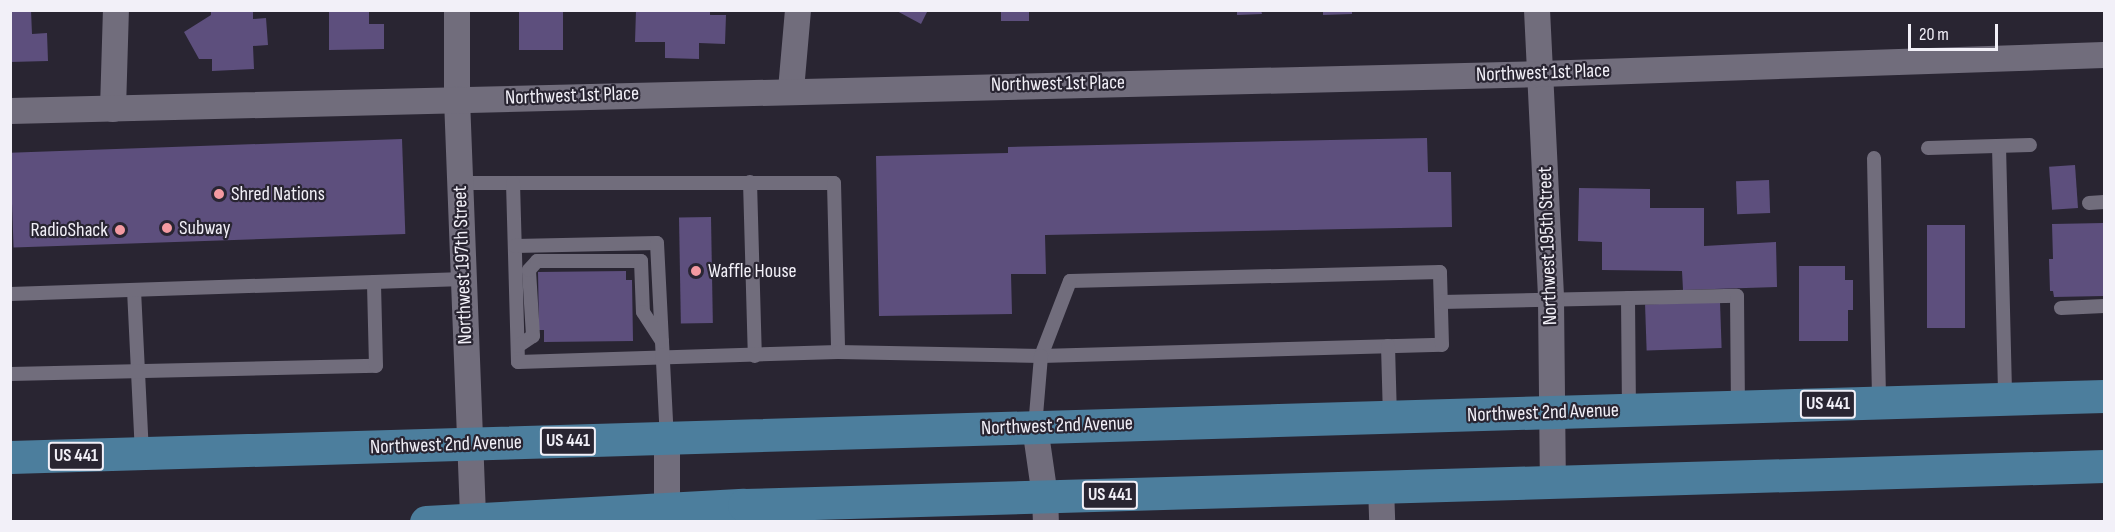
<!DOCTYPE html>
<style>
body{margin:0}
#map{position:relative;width:2115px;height:532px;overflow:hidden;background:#292532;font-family:"Sofia Sans Condensed",sans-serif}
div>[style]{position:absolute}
.building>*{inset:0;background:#5d4f7d;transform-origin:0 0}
.service>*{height:14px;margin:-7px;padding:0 7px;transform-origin:7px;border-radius:7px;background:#716d7c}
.minor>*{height:26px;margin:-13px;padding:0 13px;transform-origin:13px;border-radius:13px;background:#716d7c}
.primary>*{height:33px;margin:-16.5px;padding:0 16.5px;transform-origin:16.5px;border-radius:16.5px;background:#4c7e9d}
.dots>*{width:16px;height:16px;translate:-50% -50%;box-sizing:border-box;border:3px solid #292532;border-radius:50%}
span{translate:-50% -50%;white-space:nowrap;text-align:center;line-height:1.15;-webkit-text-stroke:4.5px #292532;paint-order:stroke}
.shield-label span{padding:2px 4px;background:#292532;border:2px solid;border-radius:4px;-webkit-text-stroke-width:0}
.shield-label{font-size:18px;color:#f2f0f8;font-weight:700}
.street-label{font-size:20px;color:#f2f0f8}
.poi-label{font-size:20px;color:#f2f0f8}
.left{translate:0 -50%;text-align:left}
.right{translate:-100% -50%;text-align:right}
.frame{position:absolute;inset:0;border:12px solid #f2f0f8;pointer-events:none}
.scale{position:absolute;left:1908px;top:24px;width:90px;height:27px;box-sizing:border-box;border:3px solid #f2f0f8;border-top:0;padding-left:8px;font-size:18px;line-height:21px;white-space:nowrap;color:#f2f0f8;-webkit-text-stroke:4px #292532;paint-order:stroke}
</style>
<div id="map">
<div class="building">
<div style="clip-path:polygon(10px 10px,31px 10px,32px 34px,47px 33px,48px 61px,10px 62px)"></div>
<div style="clip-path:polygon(211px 10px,253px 10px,253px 19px,266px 18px,268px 45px,253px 46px,254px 69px,212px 71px,212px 59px,199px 59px,184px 32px,211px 15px)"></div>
<div style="clip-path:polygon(329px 10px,369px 10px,369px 24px,384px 24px,384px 49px,329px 50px)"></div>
<div style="left:519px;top:10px;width:44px;height:40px"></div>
<div style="clip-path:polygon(636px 10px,710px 10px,710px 15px,726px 15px,725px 44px,699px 43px,699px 59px,665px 58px,665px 42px,635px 42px)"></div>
<div style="clip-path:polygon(895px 10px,928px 10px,921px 24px)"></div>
<div style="left:1001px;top:10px;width:28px;height:11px"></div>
<div style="clip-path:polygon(1237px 10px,1261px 10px,1262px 14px,1237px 15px)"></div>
<div style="clip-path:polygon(1323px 10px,1352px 10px,1352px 14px,1323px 15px)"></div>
<div style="clip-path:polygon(1427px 138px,1428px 172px,1451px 172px,1452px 227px,1045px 235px,1046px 274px,1011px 274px,1012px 314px,879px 316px,876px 156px,1008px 153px,1008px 147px)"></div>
<div style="left:402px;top:139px;width:95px;height:392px;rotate:88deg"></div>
<div style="left:2075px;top:165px;width:43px;height:26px;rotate:86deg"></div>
<div style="left:1769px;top:180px;width:33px;height:33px;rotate:88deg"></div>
<div style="clip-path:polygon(1579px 188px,1650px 189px,1650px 208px,1704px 208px,1704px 246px,1776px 242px,1777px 287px,1683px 290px,1682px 271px,1602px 270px,1602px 242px,1578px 241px)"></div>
<div style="left:711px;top:217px;width:106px;height:32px;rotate:89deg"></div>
<div style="clip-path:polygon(2104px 223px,2104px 296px,2054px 297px,2053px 291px,2050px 291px,2049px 259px,2053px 259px,2052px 224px)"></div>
<div style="left:1927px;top:225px;width:38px;height:103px"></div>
<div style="clip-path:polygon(1799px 266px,1845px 266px,1845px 280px,1853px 280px,1853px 310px,1848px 310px,1848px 341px,1799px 341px)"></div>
<div style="clip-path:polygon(626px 271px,626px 280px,632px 280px,633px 341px,544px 342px,544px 330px,539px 330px,538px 272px)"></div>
<div style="left:1720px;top:302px;width:46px;height:75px;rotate:88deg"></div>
</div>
<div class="service">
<div style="left:1999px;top:146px;width:253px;rotate:88.6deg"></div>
<div style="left:1928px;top:148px;width:102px;rotate:-1.7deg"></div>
<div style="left:1874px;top:158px;width:245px;rotate:88.8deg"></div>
<div style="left:750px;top:182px;width:174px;rotate:88.4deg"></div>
<div style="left:460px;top:183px;width:374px"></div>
<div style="left:834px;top:183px;width:169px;rotate:88.6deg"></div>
<div style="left:513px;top:183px;width:179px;rotate:88.4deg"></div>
<div style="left:518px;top:362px;width:320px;rotate:-1.8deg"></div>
<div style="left:838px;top:352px;width:203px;rotate:1.1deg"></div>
<div style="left:1041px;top:356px;width:401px;rotate:-1.6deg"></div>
<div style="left:1442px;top:345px;width:73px;rotate:-91.6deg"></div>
<div style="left:1440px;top:272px;width:370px;rotate:178.6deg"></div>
<div style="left:1070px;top:281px;width:80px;rotate:111.1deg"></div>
<div style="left:1041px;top:356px;width:71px;rotate:94.8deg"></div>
<div style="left:2089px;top:203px;width:15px;rotate:-4deg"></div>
<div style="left:515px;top:246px;width:142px;rotate:-1.2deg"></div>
<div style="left:657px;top:243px;width:195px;rotate:87.1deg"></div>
<div style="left:134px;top:290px;width:164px;rotate:87.2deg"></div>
<div style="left:10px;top:294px;width:454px;rotate:-1.9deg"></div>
<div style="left:1628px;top:298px;width:112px;rotate:89.5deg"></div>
<div style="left:1441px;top:302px;width:296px;rotate:-1.2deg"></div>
<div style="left:1737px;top:296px;width:111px;rotate:89.5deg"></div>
<div style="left:2061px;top:308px;width:43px;rotate:-2.7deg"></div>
<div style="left:518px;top:346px;width:18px;rotate:-34deg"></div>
<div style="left:533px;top:336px;width:66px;rotate:-93.5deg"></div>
<div style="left:529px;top:270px;width:12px;rotate:-48deg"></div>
<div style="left:537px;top:261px;width:104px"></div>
<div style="left:641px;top:261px;width:51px;rotate:87.8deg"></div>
<div style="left:643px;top:312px;width:35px;rotate:57deg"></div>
<div style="left:1388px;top:346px;width:71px;rotate:88.4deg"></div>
<div style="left:10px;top:374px;width:366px;rotate:-1.3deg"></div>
<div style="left:376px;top:366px;width:84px;rotate:-91.4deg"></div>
</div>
<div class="minor">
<div style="left:457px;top:10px;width:89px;rotate:90deg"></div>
<div style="left:457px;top:99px;width:420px;rotate:87.8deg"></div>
<div style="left:1537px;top:10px;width:290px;rotate:87.2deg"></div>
<div style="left:1551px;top:300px;width:181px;rotate:89.4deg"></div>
<div style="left:791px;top:90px;width:80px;rotate:-85deg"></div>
<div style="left:113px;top:109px;width:99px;rotate:-88.3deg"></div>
<div style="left:10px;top:111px;width:1531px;rotate:-1.38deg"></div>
<div style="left:1541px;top:74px;width:563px;rotate:-1.93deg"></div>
<div style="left:1035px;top:427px;width:70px;rotate:81.8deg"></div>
<div style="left:1045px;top:496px;width:26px;rotate:88deg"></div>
<div style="left:667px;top:438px;width:84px;rotate:90deg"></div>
<div style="left:1381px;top:487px;width:35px;rotate:88deg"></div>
</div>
<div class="primary">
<div style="left:10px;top:457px;width:2095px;rotate:-1.67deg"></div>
<div style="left:426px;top:522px;width:318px;rotate:-3.1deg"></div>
<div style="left:744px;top:505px;width:1361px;rotate:-1.64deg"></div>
</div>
<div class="dots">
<div style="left:219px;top:194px;background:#f49aa1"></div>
<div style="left:167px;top:228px;background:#f49aa1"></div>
<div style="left:120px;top:230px;background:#f49aa1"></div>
<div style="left:696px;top:271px;background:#f49aa1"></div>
</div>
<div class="shield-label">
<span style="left:1828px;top:404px">US 441</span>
<span style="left:568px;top:441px">US 441</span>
<span style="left:76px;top:456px">US 441</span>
<span style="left:1110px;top:495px">US 441</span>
</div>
<div class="street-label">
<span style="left:1543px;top:73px;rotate:-2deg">Northwest 1st Place</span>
<span style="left:1058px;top:84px;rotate:-1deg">Northwest 1st Place</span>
<span style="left:572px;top:96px;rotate:-2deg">Northwest 1st Place</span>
<span style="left:1548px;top:246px;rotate:-92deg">Northwest 195th Street</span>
<span style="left:463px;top:265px;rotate:-92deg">Northwest 197th Street</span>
<span style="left:1543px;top:413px;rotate:-2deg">Northwest 2nd Avenue</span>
<span style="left:1057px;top:426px;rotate:-2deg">Northwest 2nd Avenue</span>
<span style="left:446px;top:445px;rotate:-2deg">Northwest 2nd Avenue</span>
</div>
<div class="poi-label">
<span class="left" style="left:231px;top:194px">Shred Nations</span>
<span class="left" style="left:179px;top:228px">Subway</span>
<span class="right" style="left:108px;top:230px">RadioShack</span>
<span class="left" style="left:708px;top:271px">Waffle House</span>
</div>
<div class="frame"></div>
<div class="scale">20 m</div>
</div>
